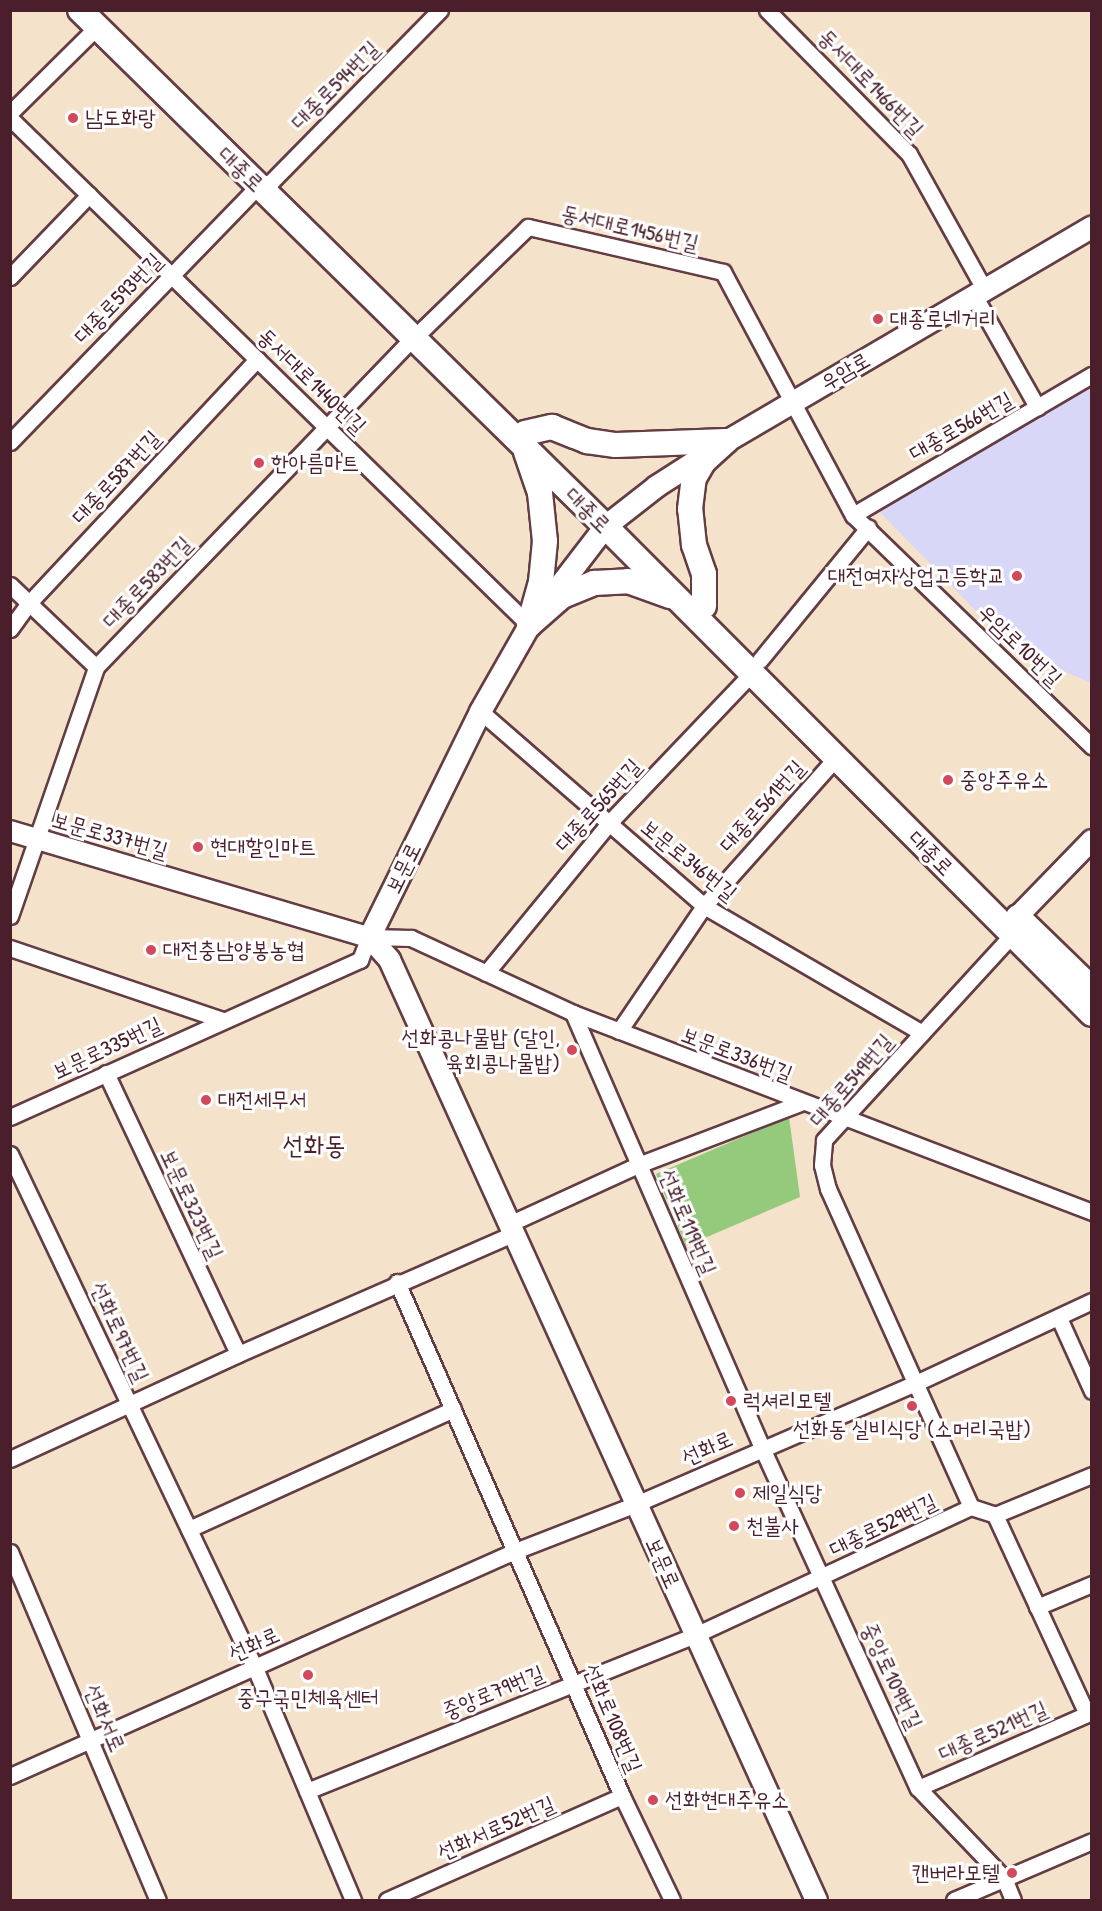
<!DOCTYPE html>
<meta charset="utf-8">
<style>
body{margin:0}
#map{position:relative;width:1102px;height:1911px;overflow:hidden;background:#f4e3ca;font-family:"Patrick Hand","Poor Story",sans-serif}
div>[style]{position:absolute}
.built>*{inset:0;background:#d9d7f7}
.green>*{inset:0;background:#95ca7c}
.roads{filter:drop-shadow(2px 0 #643c43) drop-shadow(-2px 0 #643c43) drop-shadow(0 2px #643c43) drop-shadow(0 -2px #643c43)}
.minor>*{height:15px;margin:-7.5px;padding:0 7.5px;transform-origin:7.5px;border-radius:7.5px;background:#fff}
.tertiary>*{height:20px;margin:-10px;padding:0 10px;transform-origin:10px;border-radius:10px;background:#fff}
.secondary>*{height:21px;margin:-10.5px;padding:0 10.5px;transform-origin:10.5px;border-radius:10.5px;background:#fff}
.primary>*{height:24px;margin:-12px;padding:0 12px;transform-origin:12px;border-radius:12px;background:#fff}
.dots>*{width:16px;height:16px;translate:-50% -50%;box-sizing:border-box;border:3px solid #fff;border-radius:50%}
span{translate:-50% -50%;white-space:nowrap;text-align:center;line-height:1.15;-webkit-text-stroke:6px #fff;paint-order:stroke}
.street-label{font-size:22px;color:#4a1f2b}
.poi-label{font-size:22px;color:#4a1f2b}
.left{translate:0 -50%;text-align:left}
.right{translate:-100% -50%;text-align:right}
.quarter-label{font-size:26px;color:#4a1f2b}
.frame{position:absolute;inset:0;border:12px solid #4a1f2b;pointer-events:none}
</style>
<div id="map">
<div class="built">
<div style="clip-path:polygon(1091px 384px,1091px 683px,1012px 648px,872px 504px)"></div>
</div>
<div class="green">
<div style="clip-path:polygon(789px 1117px,800px 1197px,686px 1246px,656px 1174px)"></div>
</div>
<div class="roads">
<div class="minor">
<div style="left:767px;top:10px;width:202px;rotate:45.4deg"></div>
<div style="left:909px;top:154px;width:154px;rotate:60.9deg"></div>
<div style="left:10px;top:113px;width:122px;rotate:-44.7deg"></div>
<div style="left:10px;top:118px;width:726px;rotate:44.33deg"></div>
<div style="left:10px;top:277px;width:114px;rotate:-46.1deg"></div>
<div style="left:974px;top:295px;width:129px;rotate:60.6deg"></div>
<div style="left:421px;top:331px;width:149px;rotate:-44.2deg"></div>
<div style="left:528px;top:227px;width:200px;rotate:13deg"></div>
<div style="left:723px;top:272px;width:276px;rotate:61.9deg"></div>
<div style="left:853px;top:515px;width:333px;rotate:44.1deg"></div>
<div style="left:10px;top:442px;width:356px;rotate:-45.9deg"></div>
<div style="left:258px;top:186px;width:14px;rotate:-17deg"></div>
<div style="left:271px;top:182px;width:241px;rotate:-45.5deg"></div>
<div style="left:853px;top:515px;width:277px;rotate:-30.4deg"></div>
<div style="left:10px;top:585px;width:119px;rotate:43.6deg"></div>
<div style="left:10px;top:629px;width:32px;rotate:-54deg"></div>
<div style="left:29px;top:603px;width:334px;rotate:-46.9deg"></div>
<div style="left:760px;top:660px;width:171px;rotate:-50.7deg"></div>
<div style="left:480px;top:711px;width:297px;rotate:41deg"></div>
<div style="left:704px;top:906px;width:252px;rotate:30.2deg"></div>
<div style="left:10px;top:916px;width:263px;rotate:-70.9deg"></div>
<div style="left:96px;top:667px;width:457px;rotate:-46.1deg"></div>
<div style="left:10px;top:948px;width:225px;rotate:18.7deg"></div>
<div style="left:486px;top:973px;width:194px;rotate:-50.6deg"></div>
<div style="left:609px;top:823px;width:206px;rotate:-46.4deg"></div>
<div style="left:573px;top:1013px;width:474px;rotate:66.5deg"></div>
<div style="left:762px;top:1448px;width:374px;rotate:65.4deg"></div>
<div style="left:918px;top:1788px;width:124px;rotate:46.3deg"></div>
<div style="left:1004px;top:1878px;width:24px;rotate:68deg"></div>
<div style="left:619px;top:1031px;width:151px;rotate:-55.8deg"></div>
<div style="left:704px;top:906px;width:198px;rotate:-48.3deg"></div>
<div style="left:106px;top:1073px;width:310px;rotate:64.8deg"></div>
<div style="left:10px;top:1117px;width:384px;rotate:-24.2deg"></div>
<div style="left:360px;top:960px;width:25px;rotate:-69deg"></div>
<div style="left:369px;top:937px;width:42px;rotate:1.4deg"></div>
<div style="left:411px;top:938px;width:179px;rotate:24.8deg"></div>
<div style="left:573px;top:1013px;width:556px;rotate:20.98deg"></div>
<div style="left:10px;top:1154px;width:569px;rotate:64.52deg"></div>
<div style="left:255px;top:1668px;width:252px;rotate:67.1deg"></div>
<div style="left:509px;top:1224px;width:142px;rotate:-24.6deg"></div>
<div style="left:638px;top:1165px;width:173px;rotate:-20.9deg"></div>
<div style="left:397px;top:1282px;width:561px;rotate:66.36deg"></div>
<div style="left:622px;top:1796px;width:115px;rotate:64.3deg"></div>
<div style="left:1059px;top:1318px;width:80px;rotate:65.7deg"></div>
<div style="left:10px;top:1459px;width:251px;rotate:-24.7deg"></div>
<div style="left:238px;top:1354px;width:300px;rotate:-23.6deg"></div>
<div style="left:971px;top:1507px;width:349px;rotate:-114.2deg"></div>
<div style="left:828px;top:1189px;width:25px;rotate:-104deg"></div>
<div style="left:822px;top:1165px;width:25px;rotate:-85deg"></div>
<div style="left:824px;top:1140px;width:280px;rotate:-47.5deg"></div>
<div style="left:995px;top:1515px;width:219px;rotate:65.2deg"></div>
<div style="left:189px;top:1529px;width:290px;rotate:-24.4deg"></div>
<div style="left:10px;top:1552px;width:378px;rotate:67deg"></div>
<div style="left:1037px;top:1607px;width:60px;rotate:-22.7deg"></div>
<div style="left:10px;top:1776px;width:553px;rotate:-24.02deg"></div>
<div style="left:515px;top:1551px;width:130px;rotate:-21.2deg"></div>
<div style="left:636px;top:1504px;width:305px;rotate:-23.4deg"></div>
<div style="left:916px;top:1383px;width:194px;rotate:-25deg"></div>
<div style="left:918px;top:1788px;width:190px;rotate:-23.6deg"></div>
<div style="left:307px;top:1791px;width:418px;rotate:-21.9deg"></div>
<div style="left:695px;top:1635px;width:304px;rotate:-24.9deg"></div>
<div style="left:971px;top:1507px;width:25px;rotate:18deg"></div>
<div style="left:995px;top:1515px;width:105px;rotate:-22.4deg"></div>
<div style="left:387px;top:1900px;width:257px;rotate:-23.9deg"></div>
<div style="left:954px;top:1900px;width:150px;rotate:-23.1deg"></div>
</div>
<div class="tertiary">
<div style="left:10px;top:831px;width:374px;rotate:16.5deg"></div>
<div style="left:1018px;top:916px;width:106px;rotate:-45.8deg"></div>
</div>
<div class="secondary">
<div style="left:816px;top:1900px;width:1033px;rotate:-114.41deg"></div>
<div style="left:389px;top:959px;width:30px;rotate:-132deg"></div>
<div style="left:369px;top:937px;width:252px;rotate:-63.8deg"></div>
<div style="left:480px;top:711px;width:99px;rotate:-60.3deg"></div>
<div style="left:529px;top:625px;width:125px;rotate:-52.5deg"></div>
<div style="left:605px;top:526px;width:65px;rotate:-38.1deg"></div>
<div style="left:656px;top:486px;width:83px;rotate:-32.7deg"></div>
<div style="left:726px;top:441px;width:424px;rotate:-30.4deg"></div>
</div>
<div class="primary">
<div style="left:80px;top:10px;width:736px;rotate:44.5deg"></div>
<div style="left:605px;top:526px;width:689px;rotate:45.06deg"></div>
<div style="left:525px;top:433px;width:28px;rotate:-13deg"></div>
<div style="left:552px;top:427px;width:38px;rotate:22deg"></div>
<div style="left:587px;top:441px;width:29px;rotate:8deg"></div>
<div style="left:616px;top:445px;width:110px;rotate:-2.1deg"></div>
<div style="left:526px;top:452px;width:43px;rotate:71.1deg"></div>
<div style="left:540px;top:493px;width:48px;rotate:84.1deg"></div>
<div style="left:545px;top:541px;width:41px;rotate:95.6deg"></div>
<div style="left:541px;top:582px;width:45px;rotate:105.6deg"></div>
<div style="left:704px;top:606px;width:32px;rotate:-90deg"></div>
<div style="left:704px;top:574px;width:31px;rotate:-109deg"></div>
<div style="left:694px;top:545px;width:36px;rotate:-96deg"></div>
<div style="left:690px;top:509px;width:31px;rotate:-83deg"></div>
<div style="left:694px;top:478px;width:20px;rotate:-60deg"></div>
<div style="left:704px;top:461px;width:30px;rotate:-42deg"></div>
<div style="left:529px;top:625px;width:44px;rotate:-41.3deg"></div>
<div style="left:562px;top:596px;width:35px;rotate:-22deg"></div>
<div style="left:594px;top:583px;width:34px;rotate:-3deg"></div>
<div style="left:628px;top:581px;width:45px;rotate:19.7deg"></div>
<div style="left:1018px;top:917px;width:103px;rotate:44.2deg"></div>
</div>
</div>
<div class="dots">
<div style="left:73px;top:118px;background:#d1495b"></div>
<div style="left:878px;top:319px;background:#d1495b"></div>
<div style="left:259px;top:463px;background:#d1495b"></div>
<div style="left:1017px;top:576px;background:#d1495b"></div>
<div style="left:948px;top:780px;background:#d1495b"></div>
<div style="left:198px;top:847px;background:#d1495b"></div>
<div style="left:151px;top:950px;background:#d1495b"></div>
<div style="left:572px;top:1050px;background:#d1495b"></div>
<div style="left:206px;top:1100px;background:#d1495b"></div>
<div style="left:731px;top:1401px;background:#d1495b"></div>
<div style="left:912px;top:1406px;background:#d1495b"></div>
<div style="left:740px;top:1493px;background:#d1495b"></div>
<div style="left:734px;top:1526px;background:#d1495b"></div>
<div style="left:308px;top:1675px;background:#d1495b"></div>
<div style="left:653px;top:1800px;background:#d1495b"></div>
<div style="left:1012px;top:1873px;background:#d1495b"></div>
</div>
<div class="street-label">
<span style="left:871px;top:83px;rotate:46deg">동서대로1466번길</span>
<span style="left:335px;top:85px;rotate:-45deg">대종로594번길</span>
<span style="left:241px;top:169px;rotate:44deg">대종로</span>
<span style="left:630px;top:228px;rotate:13deg">동서대로1456번길</span>
<span style="left:118px;top:298px;rotate:-46deg">대종로593번길</span>
<span style="left:845px;top:371px;rotate:-30deg">우암로</span>
<span style="left:312px;top:381px;rotate:44deg">동서대로1440번길</span>
<span style="left:961px;top:426px;rotate:-30deg">대종로566번길</span>
<span style="left:116px;top:477px;rotate:-47deg">대종로587번길</span>
<span style="left:588px;top:510px;rotate:45deg">대종로</span>
<span style="left:147px;top:582px;rotate:-46deg">대종로583번길</span>
<span style="left:1020px;top:645px;rotate:44deg">우암로10번길</span>
<span style="left:598px;top:805px;rotate:-48deg">대종로565번길</span>
<span style="left:762px;top:806px;rotate:-48deg">대종로561번길</span>
<span style="left:110px;top:835px;rotate:16deg">보문로337번길</span>
<span style="left:931px;top:853px;rotate:45deg">대종로</span>
<span style="left:689px;top:860px;rotate:39deg">보문로346번길</span>
<span style="left:403px;top:868px;rotate:-64deg">보문로</span>
<span style="left:107px;top:1048px;rotate:-25deg">보문로335번길</span>
<span style="left:737px;top:1054px;rotate:21deg">보문로336번길</span>
<span style="left:851px;top:1080px;rotate:-49deg">대종로549번길</span>
<span style="left:192px;top:1204px;rotate:65deg">보문로323번길</span>
<span style="left:688px;top:1222px;rotate:67deg">선화로119번길</span>
<span style="left:120px;top:1332px;rotate:65deg">선화로97번길</span>
<span style="left:707px;top:1448px;rotate:-24deg">선화로</span>
<span style="left:883px;top:1525px;rotate:-26deg">대종로529번길</span>
<span style="left:663px;top:1563px;rotate:66deg">보문로</span>
<span style="left:254px;top:1644px;rotate:-24deg">선화로</span>
<span style="left:892px;top:1676px;rotate:65deg">중앙로109번길</span>
<span style="left:493px;top:1692px;rotate:-22deg">중앙로79번길</span>
<span style="left:105px;top:1718px;rotate:67deg">선화서로</span>
<span style="left:613px;top:1718px;rotate:67deg">선화로108번길</span>
<span style="left:993px;top:1731px;rotate:-24deg">대종로521번길</span>
<span style="left:496px;top:1828px;rotate:-24deg">선화서로52번길</span>
</div>
<div class="poi-label">
<span class="left" style="left:85px;top:118px">남도화랑</span>
<span class="left" style="left:890px;top:319px">대종로네거리</span>
<span class="left" style="left:271px;top:463px">한아름마트</span>
<span class="right" style="left:1005px;top:576px">대전여자상업고등학교</span>
<span class="left" style="left:960px;top:780px">중앙주유소</span>
<span class="left" style="left:210px;top:847px">현대할인마트</span>
<span class="left" style="left:163px;top:950px">대전충남양봉농협</span>
<span class="right" style="left:560px;top:1050px">선화콩나물밥 (달인,<br>육회콩나물밥)</span>
<span class="left" style="left:218px;top:1100px">대전세무서</span>
<span class="left" style="left:743px;top:1401px">럭셔리모텔</span>
<span style="left:912px;top:1429px">선화동 실비식당 (소머리국밥)</span>
<span class="left" style="left:752px;top:1493px">제일식당</span>
<span class="left" style="left:746px;top:1526px">천불사</span>
<span style="left:308px;top:1698px">중구국민체육센터</span>
<span class="left" style="left:665px;top:1800px">선화현대주유소</span>
<span class="right" style="left:1000px;top:1873px">캔버라모텔</span>
</div>
<div class="quarter-label">
<span style="left:314px;top:1145px">선화동</span>
</div>
<div class="frame"></div>
</div>
